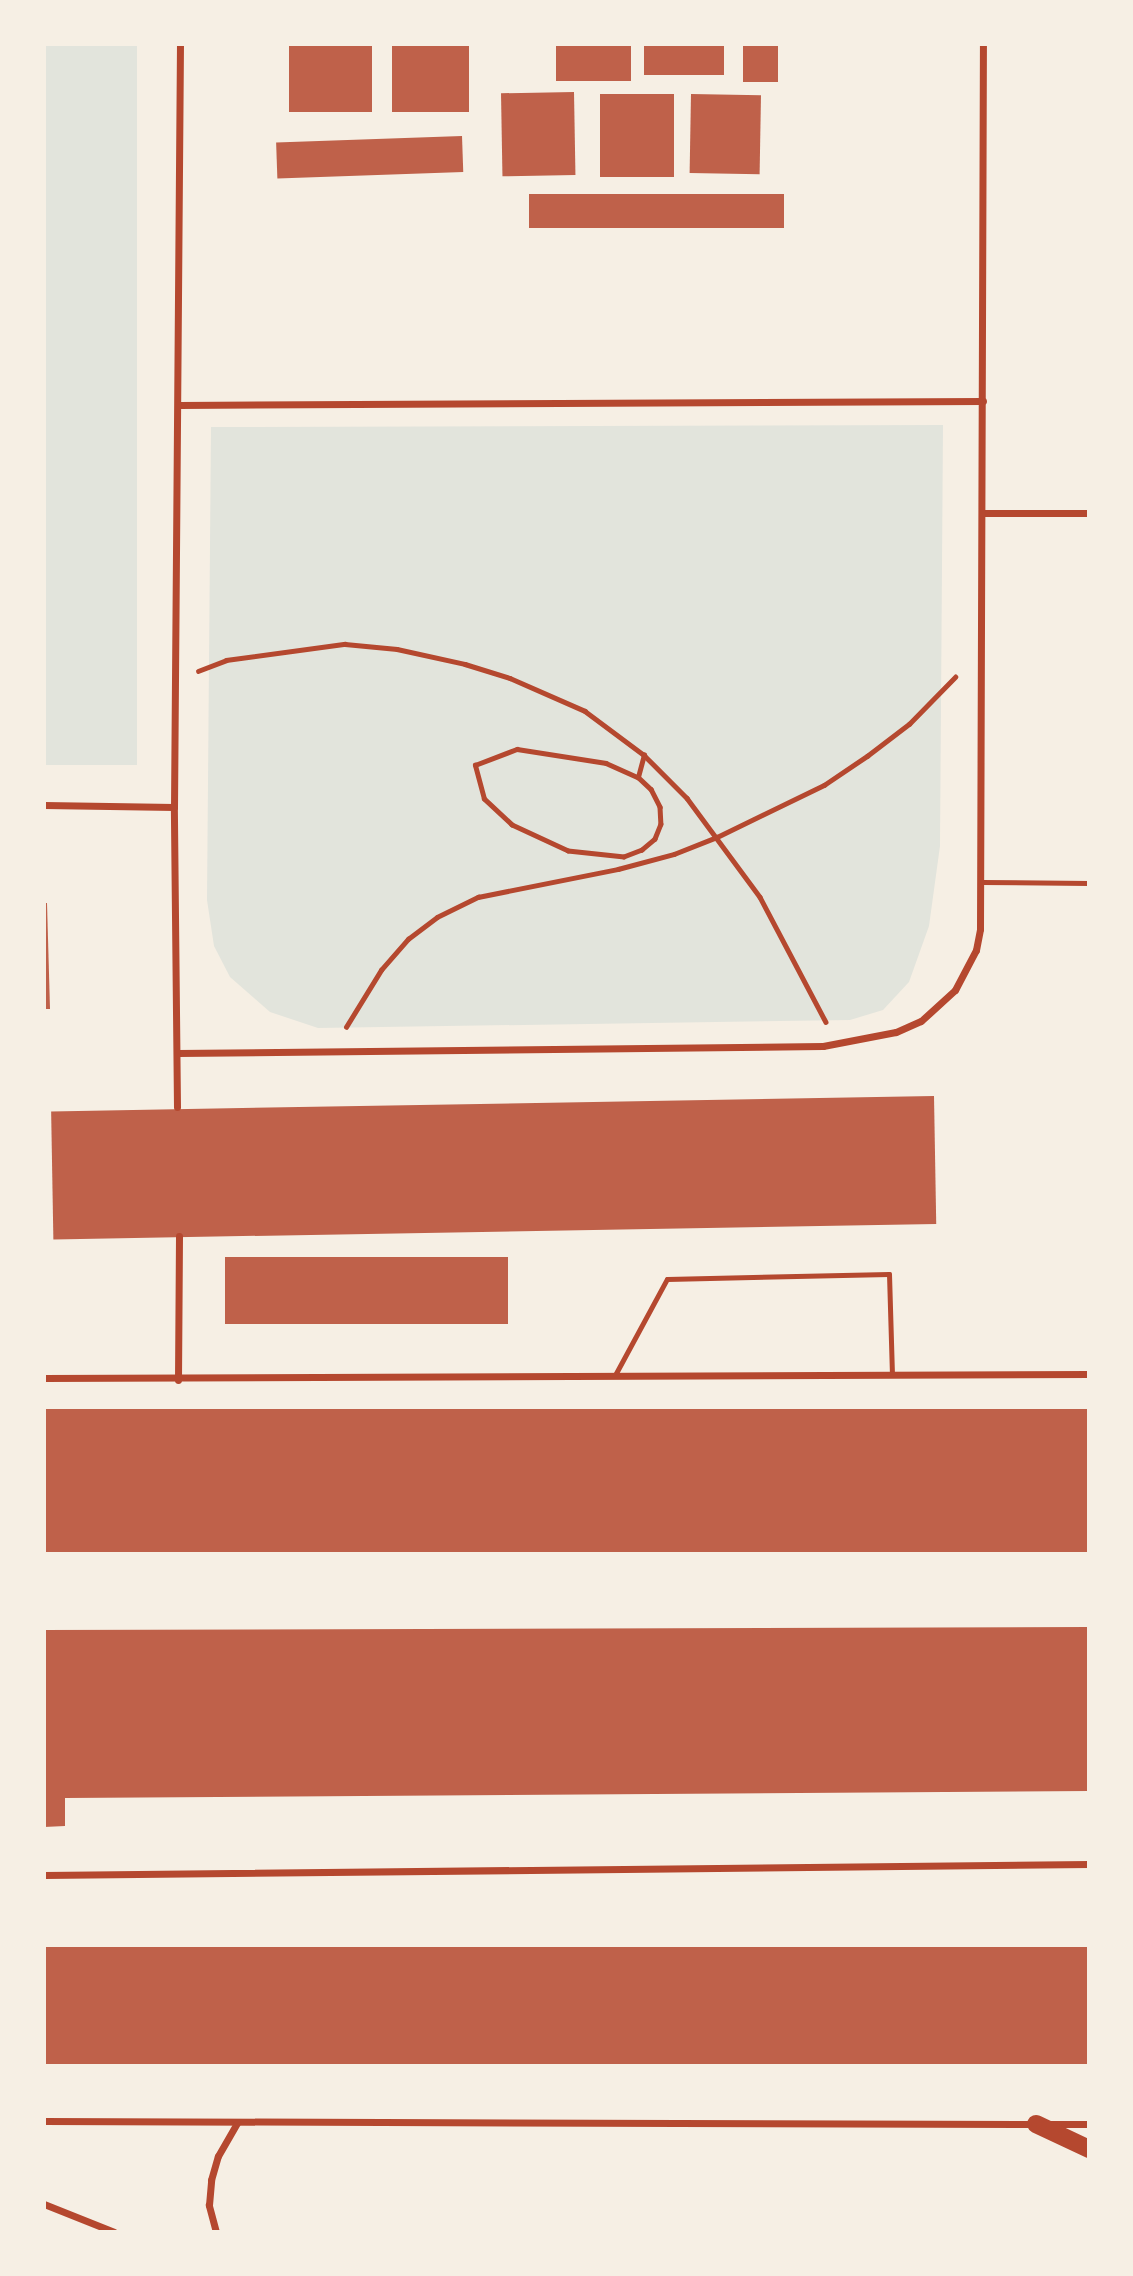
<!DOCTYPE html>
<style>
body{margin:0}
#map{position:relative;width:1133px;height:2276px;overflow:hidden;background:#f6efe4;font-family:"IBM Plex Sans",sans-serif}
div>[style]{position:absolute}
.green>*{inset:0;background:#e2e4dc;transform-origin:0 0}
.building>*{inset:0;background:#bf614a;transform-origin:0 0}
.path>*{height:4.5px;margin:-2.25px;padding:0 2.25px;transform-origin:2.25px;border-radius:2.25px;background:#b5482f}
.service>*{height:5px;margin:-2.5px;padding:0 2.5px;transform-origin:2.5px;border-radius:2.5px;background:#b5482f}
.minor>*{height:7px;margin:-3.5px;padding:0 3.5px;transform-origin:3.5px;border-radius:3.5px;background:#b5482f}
.primary>*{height:18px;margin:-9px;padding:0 9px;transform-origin:9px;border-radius:9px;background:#b5482f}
span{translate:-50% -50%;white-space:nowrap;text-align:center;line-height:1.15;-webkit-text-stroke:5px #f6efe4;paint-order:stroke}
.frame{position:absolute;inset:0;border:46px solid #f6efe4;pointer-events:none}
</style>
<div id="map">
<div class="green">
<div style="left:44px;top:44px;width:93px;height:721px"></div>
<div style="clip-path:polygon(943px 425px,940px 846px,929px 926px,909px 982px,883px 1010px,850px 1020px,318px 1028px,270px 1012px,230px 977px,214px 946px,207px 900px,211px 427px)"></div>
</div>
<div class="building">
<div style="left:289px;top:44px;width:83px;height:68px"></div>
<div style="left:392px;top:44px;width:77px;height:68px"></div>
<div style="left:556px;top:44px;width:75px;height:37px"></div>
<div style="left:644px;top:44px;width:80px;height:31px"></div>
<div style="left:743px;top:44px;width:35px;height:38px"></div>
<div style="left:574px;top:92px;width:83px;height:73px;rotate:89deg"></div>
<div style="left:600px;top:94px;width:74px;height:83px"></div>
<div style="left:691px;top:94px;width:70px;height:79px;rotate:1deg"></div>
<div style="left:462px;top:136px;width:36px;height:186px;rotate:88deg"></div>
<div style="left:529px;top:194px;width:255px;height:34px"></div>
<div style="clip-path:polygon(44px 903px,47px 903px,50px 1009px,44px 1009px)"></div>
<div style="left:934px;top:1096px;width:128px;height:883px;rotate:89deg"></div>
<div style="left:508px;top:1257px;width:67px;height:283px;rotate:90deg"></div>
<div style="left:44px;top:1409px;width:1045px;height:143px"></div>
<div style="clip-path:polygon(1089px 1627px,1089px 1791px,65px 1798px,65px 1826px,44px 1827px,44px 1630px)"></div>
<div style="left:44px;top:1947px;width:1045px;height:117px"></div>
</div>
<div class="path">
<div style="left:198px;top:671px;width:30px;rotate:-21deg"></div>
<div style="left:226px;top:660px;width:120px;rotate:-7.7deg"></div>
<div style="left:345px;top:644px;width:52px;rotate:5.5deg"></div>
<div style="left:397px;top:649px;width:70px;rotate:12.4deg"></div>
<div style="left:465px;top:664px;width:47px;rotate:17.3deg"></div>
<div style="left:510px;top:678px;width:82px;rotate:23.7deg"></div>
<div style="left:585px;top:711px;width:74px;rotate:36.7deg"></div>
<div style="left:644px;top:755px;width:61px;rotate:45deg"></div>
<div style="left:687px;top:798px;width:123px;rotate:53.6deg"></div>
<div style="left:760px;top:897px;width:141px;rotate:62.2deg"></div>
<div style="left:517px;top:749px;width:90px;rotate:8.9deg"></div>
<div style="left:606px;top:763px;width:35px;rotate:24deg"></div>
<div style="left:638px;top:777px;width:18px;rotate:43deg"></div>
<div style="left:651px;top:789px;width:20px;rotate:63deg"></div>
<div style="left:660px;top:807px;width:17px;rotate:87deg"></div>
<div style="left:661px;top:824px;width:16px;rotate:112deg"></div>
<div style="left:655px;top:839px;width:17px;rotate:140deg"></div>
<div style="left:642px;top:850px;width:19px;rotate:159deg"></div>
<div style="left:624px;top:857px;width:56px;rotate:-173.9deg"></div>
<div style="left:568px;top:851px;width:62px;rotate:-155.1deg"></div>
<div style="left:512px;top:825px;width:38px;rotate:-137deg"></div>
<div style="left:484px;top:799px;width:35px;rotate:-105deg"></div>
<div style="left:475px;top:765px;width:45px;rotate:-20.9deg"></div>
<div style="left:638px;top:777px;width:23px;rotate:-75deg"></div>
<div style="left:346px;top:1027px;width:67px;rotate:-58.4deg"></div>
<div style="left:381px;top:970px;width:41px;rotate:-48.9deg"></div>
<div style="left:408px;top:939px;width:36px;rotate:-37deg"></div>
<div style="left:437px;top:917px;width:46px;rotate:-26deg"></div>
<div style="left:478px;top:897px;width:143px;rotate:-11.3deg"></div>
<div style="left:618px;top:869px;width:58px;rotate:-15deg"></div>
<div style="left:674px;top:854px;width:46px;rotate:-21.6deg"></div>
<div style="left:717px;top:837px;width:119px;rotate:-25.9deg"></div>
<div style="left:824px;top:785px;width:52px;rotate:-34deg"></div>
<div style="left:867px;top:756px;width:53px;rotate:-37.3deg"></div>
<div style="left:909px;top:724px;width:66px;rotate:-45.6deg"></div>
</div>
<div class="service">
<div style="left:981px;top:882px;width:108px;rotate:0.5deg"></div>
<div style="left:615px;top:1375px;width:109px;rotate:-61.6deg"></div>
<div style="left:667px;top:1279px;width:222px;rotate:-1.3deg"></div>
<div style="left:889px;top:1274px;width:100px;rotate:88.3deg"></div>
</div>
<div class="minor">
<div style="left:179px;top:405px;width:804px;rotate:-0.29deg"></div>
<div style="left:983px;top:513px;width:106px"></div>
<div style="left:44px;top:805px;width:130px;rotate:0.9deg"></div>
<div style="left:178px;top:1053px;width:645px;rotate:-0.62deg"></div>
<div style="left:823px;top:1046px;width:74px;rotate:-10.9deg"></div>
<div style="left:896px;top:1032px;width:27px;rotate:-24deg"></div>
<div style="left:921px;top:1021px;width:46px;rotate:-42.4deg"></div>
<div style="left:955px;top:990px;width:45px;rotate:-62.3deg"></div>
<div style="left:976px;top:950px;width:21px;rotate:-79deg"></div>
<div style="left:980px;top:929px;width:885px;rotate:-89.81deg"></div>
<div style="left:177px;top:1107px;width:300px;rotate:-90.6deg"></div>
<div style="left:174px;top:807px;width:763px;rotate:-89.55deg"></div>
<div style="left:44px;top:1378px;width:1045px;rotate:-0.22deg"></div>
<div style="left:178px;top:1380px;width:144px;rotate:-89.6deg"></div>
<div style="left:44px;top:1875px;width:1045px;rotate:-0.6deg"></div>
<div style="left:44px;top:2121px;width:992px;rotate:0.17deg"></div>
<div style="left:1048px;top:2124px;width:41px"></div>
<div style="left:44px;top:2204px;width:75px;rotate:21.8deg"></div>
<div style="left:216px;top:2232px;width:28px;rotate:-105deg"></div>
<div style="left:209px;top:2205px;width:25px;rotate:-85deg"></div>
<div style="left:211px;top:2180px;width:25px;rotate:-74deg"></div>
<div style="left:218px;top:2156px;width:38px;rotate:-60deg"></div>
</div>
<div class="primary">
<div style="left:1036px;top:2124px;width:59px;rotate:25.3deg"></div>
</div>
<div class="frame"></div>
</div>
